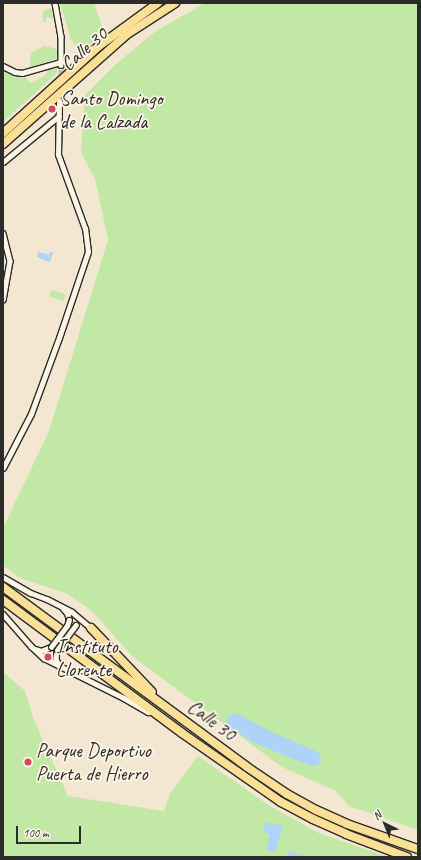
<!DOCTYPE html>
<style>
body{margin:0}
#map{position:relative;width:421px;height:860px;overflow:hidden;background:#f3e7d1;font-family:Caveat,sans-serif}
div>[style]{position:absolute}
.green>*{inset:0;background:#c1e9a5;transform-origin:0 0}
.water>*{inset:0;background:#aed3f7}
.minor-tunnel>*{height:4.5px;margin-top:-2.25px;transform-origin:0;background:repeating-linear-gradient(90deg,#cbc1b0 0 4.5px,transparent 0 6.5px)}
.roads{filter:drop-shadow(1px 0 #2b2b2b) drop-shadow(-1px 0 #2b2b2b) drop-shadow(0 1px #2b2b2b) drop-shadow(0 -1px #2b2b2b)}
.minor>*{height:4.5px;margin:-2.25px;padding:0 2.25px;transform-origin:2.25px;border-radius:2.25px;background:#fcf5e5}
.motorway>*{height:8px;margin:-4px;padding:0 4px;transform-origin:4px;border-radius:4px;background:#fadf96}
.bridges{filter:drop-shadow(1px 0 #2b2b2b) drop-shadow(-1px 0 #2b2b2b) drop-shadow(0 1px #2b2b2b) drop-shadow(0 -1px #2b2b2b)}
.minor-bridge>*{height:4.5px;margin:-2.25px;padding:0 2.25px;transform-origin:2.25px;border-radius:2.25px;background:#fcf5e5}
.dots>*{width:11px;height:11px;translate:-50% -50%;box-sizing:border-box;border:2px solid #fcf5e5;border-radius:50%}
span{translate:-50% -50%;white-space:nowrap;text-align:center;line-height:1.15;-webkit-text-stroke:3.5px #fcf5e5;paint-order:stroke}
.street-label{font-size:20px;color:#2b2b2b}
.poi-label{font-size:20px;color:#2b2b2b}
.left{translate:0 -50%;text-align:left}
.frame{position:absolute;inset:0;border:4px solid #2b2b2b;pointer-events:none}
.north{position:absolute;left:365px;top:804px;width:40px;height:40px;-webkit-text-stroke:3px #fcf5e5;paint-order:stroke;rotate:317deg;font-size:11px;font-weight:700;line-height:16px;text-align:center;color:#2b2b2b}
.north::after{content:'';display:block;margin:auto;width:14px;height:18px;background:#2b2b2b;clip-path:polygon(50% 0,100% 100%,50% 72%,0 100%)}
.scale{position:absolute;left:16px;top:826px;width:65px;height:18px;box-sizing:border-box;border:2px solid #2b2b2b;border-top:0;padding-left:5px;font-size:12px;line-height:14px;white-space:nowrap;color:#2b2b2b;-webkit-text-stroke:3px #fcf5e5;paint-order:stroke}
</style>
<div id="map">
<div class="green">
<div style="clip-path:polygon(60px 3px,94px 3px,104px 32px,81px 53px,71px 40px)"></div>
<div style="clip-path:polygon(205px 3px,418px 3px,418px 830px,349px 806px,336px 791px,282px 767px,132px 656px,92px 611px,68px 594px,20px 578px,3px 565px,3px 528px,49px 431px,108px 240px,95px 179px,81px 152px,85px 95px,117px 63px,156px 31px)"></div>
<div style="clip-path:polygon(51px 8px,54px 19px,46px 17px,46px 22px,43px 22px,43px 11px)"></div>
<div style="clip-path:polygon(44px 46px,58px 49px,56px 59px,30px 67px,30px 58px,32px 52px)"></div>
<div style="clip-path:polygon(57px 68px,57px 73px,3px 122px,3px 70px,16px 76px,23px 76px,31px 83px,44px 76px,49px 70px)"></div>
<div style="left:51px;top:290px;width:15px;height:7px;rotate:16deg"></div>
<div style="clip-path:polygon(3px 672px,25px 691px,34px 720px,68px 796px,164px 811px,170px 794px,198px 756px,270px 806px,319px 833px,388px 857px,3px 857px)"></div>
</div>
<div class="water">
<div style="clip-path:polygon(38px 252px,47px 254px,48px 257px,50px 252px,53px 253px,50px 262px,37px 257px)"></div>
<div style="clip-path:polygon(236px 713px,272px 732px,318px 752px,321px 757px,320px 763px,316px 766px,311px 766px,254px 743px,228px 726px,227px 718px,230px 715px)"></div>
<div style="clip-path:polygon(266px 822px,283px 826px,275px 852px,266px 850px,270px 834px,263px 832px)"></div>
<div style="clip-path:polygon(289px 851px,311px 857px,287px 857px)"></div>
</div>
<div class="minor-tunnel">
<div style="left:60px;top:94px;width:29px;rotate:-88deg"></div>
</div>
<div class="roads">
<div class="minor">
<div style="left:55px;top:3px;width:34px;rotate:80deg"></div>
<div style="left:61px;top:36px;width:29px;rotate:90deg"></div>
<div style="left:3px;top:66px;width:13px;rotate:27deg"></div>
<div style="left:15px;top:72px;width:7px;rotate:8deg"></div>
<div style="left:22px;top:73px;width:41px;rotate:-15.8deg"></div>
<div style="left:3px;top:162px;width:72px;rotate:-39.4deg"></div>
<div style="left:3px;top:233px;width:29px;rotate:76deg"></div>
<div style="left:10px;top:261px;width:39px;rotate:100deg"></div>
<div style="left:3px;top:468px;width:61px;rotate:-62.6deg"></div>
<div style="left:31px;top:414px;width:81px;rotate:-69.8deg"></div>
<div style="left:59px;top:338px;width:91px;rotate:-71.4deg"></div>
<div style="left:88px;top:252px;width:23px;rotate:-97deg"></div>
<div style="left:85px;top:229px;width:79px;rotate:-110deg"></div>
<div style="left:58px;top:155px;width:54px;rotate:-88.9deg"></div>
<div style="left:3px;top:577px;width:32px;rotate:30deg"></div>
<div style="left:31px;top:593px;width:17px;rotate:21deg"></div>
<div style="left:47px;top:599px;width:28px;rotate:27deg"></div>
<div style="left:72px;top:612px;width:25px;rotate:40deg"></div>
<div style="left:63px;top:608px;width:8px;rotate:50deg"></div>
<div style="left:68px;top:614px;width:6px;rotate:81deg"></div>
<div style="left:3px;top:614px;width:43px;rotate:48.8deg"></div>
<div style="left:31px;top:646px;width:18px;rotate:43deg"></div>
<div style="left:44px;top:658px;width:89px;rotate:26.6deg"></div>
<div style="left:124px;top:698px;width:28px;rotate:30deg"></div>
<div style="left:35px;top:649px;width:6px;rotate:18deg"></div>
<div style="left:41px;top:651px;width:11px;rotate:-22deg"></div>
<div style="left:57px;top:650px;width:9px;rotate:96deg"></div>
<div style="left:56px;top:659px;width:9px;rotate:63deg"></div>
</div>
<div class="motorway">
<div style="left:3px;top:133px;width:130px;rotate:-42.2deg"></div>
<div style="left:99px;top:46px;width:73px;rotate:-36.1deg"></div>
<div style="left:3px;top:144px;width:164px;rotate:-41.5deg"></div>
<div style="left:126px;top:35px;width:59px;rotate:-33.1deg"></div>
<div style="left:3px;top:587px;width:303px;rotate:36.4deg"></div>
<div style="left:247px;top:767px;width:48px;rotate:34deg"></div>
<div style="left:287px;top:794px;width:33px;rotate:29deg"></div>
<div style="left:316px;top:810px;width:34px;rotate:24deg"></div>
<div style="left:347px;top:824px;width:75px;rotate:19.4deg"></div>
<div style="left:3px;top:600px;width:223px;rotate:36.6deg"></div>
<div style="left:182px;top:733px;width:121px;rotate:34.9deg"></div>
<div style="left:281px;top:802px;width:36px;rotate:28deg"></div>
<div style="left:313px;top:819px;width:36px;rotate:24deg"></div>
<div style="left:346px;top:834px;width:65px;rotate:20.7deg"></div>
<div style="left:91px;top:628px;width:88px;rotate:46.4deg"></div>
</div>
</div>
<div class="bridges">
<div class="minor-bridge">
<div style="left:51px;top:647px;width:26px;rotate:-53deg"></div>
<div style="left:67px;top:626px;width:6px;rotate:-72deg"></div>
<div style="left:57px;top:650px;width:31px;rotate:-53deg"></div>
</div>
</div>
<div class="dots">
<div style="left:52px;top:109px;background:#d1495b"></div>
<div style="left:48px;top:657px;background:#d1495b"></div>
<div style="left:28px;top:762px;background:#d1495b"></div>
</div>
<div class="street-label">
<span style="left:84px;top:49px;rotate:-41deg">Calle 30</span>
<span style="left:212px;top:720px;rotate:36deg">Calle 30</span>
</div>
<div class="poi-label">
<span class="left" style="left:60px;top:110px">Santo Domingo<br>de la Calzada</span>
<span class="left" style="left:56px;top:658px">Instituto<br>Llorente</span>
<span class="left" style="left:36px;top:762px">Parque Deportivo<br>Puerta de Hierro</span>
</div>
<div class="frame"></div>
<div class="north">N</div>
<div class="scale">100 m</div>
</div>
